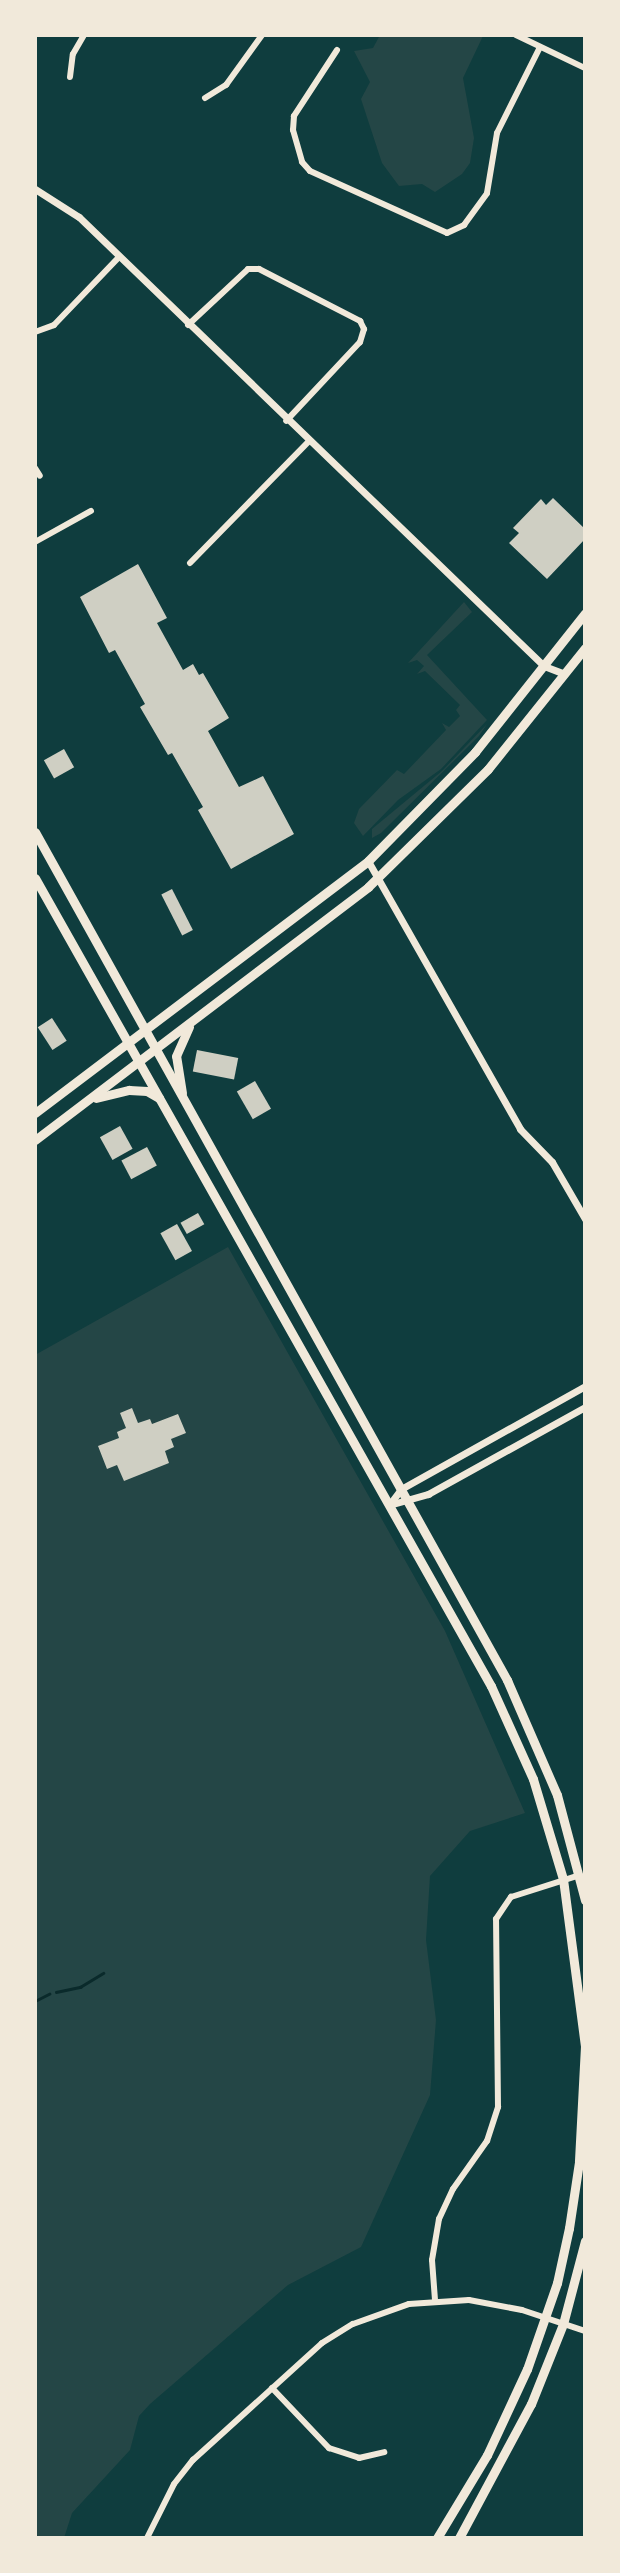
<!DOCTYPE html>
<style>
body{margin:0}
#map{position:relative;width:620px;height:2573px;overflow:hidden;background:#0f3d3e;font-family:"Fira Sans",sans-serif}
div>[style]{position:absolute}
.green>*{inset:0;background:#244646}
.stream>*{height:2.5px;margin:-1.25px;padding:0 1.25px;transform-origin:1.25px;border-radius:1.25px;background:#0a2a2b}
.building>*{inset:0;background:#cfcfc3;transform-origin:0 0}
.minor>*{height:6px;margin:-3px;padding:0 3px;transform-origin:3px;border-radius:3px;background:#f1e9da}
.tertiary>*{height:7px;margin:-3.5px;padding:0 3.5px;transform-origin:3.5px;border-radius:3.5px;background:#f1e9da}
.primary>*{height:9px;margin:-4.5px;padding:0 4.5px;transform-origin:4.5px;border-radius:4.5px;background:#f1e9da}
span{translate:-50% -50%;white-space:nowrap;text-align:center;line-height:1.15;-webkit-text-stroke:5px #f1e9da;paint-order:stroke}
.frame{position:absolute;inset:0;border:37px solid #f1e9da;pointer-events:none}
</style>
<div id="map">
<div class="green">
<div style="clip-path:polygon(380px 35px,483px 36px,463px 78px,474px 138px,470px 163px,462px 174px,435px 192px,422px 184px,399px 186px,382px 163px,361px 99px,370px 82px,354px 51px,373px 48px)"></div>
<div style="clip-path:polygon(464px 602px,472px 612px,427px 655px,487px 720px,441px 769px,398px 800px,363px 836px,354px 823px,359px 809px,397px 770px,404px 774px,446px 730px,442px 723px,449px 727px,460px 716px,456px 710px,460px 705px,425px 671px,417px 674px,424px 666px,417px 660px,408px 663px)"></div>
<div style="clip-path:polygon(487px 724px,479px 736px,381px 833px,372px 838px,372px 829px,442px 771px)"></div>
<div style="clip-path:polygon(228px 1247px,445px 1631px,525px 1813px,470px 1831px,430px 1876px,426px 1940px,436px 2020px,430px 2095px,361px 2247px,288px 2285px,150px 2404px,139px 2416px,130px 2450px,72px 2513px,64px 2538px,35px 2538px,35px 1355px)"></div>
</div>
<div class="stream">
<div style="left:56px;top:1992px;width:25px;rotate:-12deg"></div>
<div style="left:80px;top:1987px;width:27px;rotate:-31deg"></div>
<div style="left:35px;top:2001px;width:16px;rotate:-27deg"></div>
</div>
<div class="building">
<div style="clip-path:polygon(553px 498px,585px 529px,585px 539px,547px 579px,509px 543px,519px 533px,513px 528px,541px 499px,546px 505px)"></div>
<div style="clip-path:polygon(138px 564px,167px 618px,157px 623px,183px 670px,193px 664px,199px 675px,203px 673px,229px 718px,208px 731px,239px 787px,263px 776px,294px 834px,231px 869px,198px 810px,203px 807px,172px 753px,168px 755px,140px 707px,145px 704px,115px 650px,109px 653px,80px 597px)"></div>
<div style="left:64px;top:749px;width:21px;height:23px;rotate:61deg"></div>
<div style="left:172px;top:889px;width:46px;height:12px;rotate:63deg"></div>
<div style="left:52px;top:1018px;width:27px;height:17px;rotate:57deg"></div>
<div style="left:197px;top:1050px;width:42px;height:22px;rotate:11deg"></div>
<div style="left:255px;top:1081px;width:32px;height:21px;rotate:60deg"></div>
<div style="left:120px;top:1126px;width:26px;height:23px;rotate:61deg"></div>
<div style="left:147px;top:1147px;width:21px;height:29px;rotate:62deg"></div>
<div style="left:198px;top:1213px;width:13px;height:20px;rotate:61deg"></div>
<div style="left:177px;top:1224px;width:31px;height:19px;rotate:61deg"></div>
<div style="clip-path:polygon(132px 1408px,138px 1423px,150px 1419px,152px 1424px,178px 1414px,186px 1433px,171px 1439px,174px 1447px,165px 1451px,169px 1463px,124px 1481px,117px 1465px,107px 1469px,98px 1446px,119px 1438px,117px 1432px,126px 1428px,120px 1413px)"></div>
</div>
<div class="minor">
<div style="left:516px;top:35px;width:76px;rotate:25.6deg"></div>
<div style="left:337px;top:50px;width:79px;rotate:123.1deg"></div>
<div style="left:294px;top:116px;width:14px;rotate:94deg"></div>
<div style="left:293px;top:130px;width:33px;rotate:74deg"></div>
<div style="left:302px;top:162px;width:12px;rotate:48deg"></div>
<div style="left:310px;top:171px;width:150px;rotate:24.3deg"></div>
<div style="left:447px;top:233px;width:19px;rotate:-25deg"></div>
<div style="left:464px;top:225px;width:39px;rotate:-54deg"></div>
<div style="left:487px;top:193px;width:61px;rotate:-80.5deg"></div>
<div style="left:497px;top:133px;width:96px;rotate:-63.4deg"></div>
<div style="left:70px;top:77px;width:23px;rotate:-83deg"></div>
<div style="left:73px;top:54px;width:22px;rotate:-60deg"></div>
<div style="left:205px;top:98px;width:25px;rotate:-32deg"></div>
<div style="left:226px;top:85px;width:62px;rotate:-54.2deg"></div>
<div style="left:188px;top:325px;width:82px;rotate:-43deg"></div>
<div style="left:248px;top:269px;width:11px"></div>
<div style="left:259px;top:269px;width:114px;rotate:27.2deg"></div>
<div style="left:360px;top:321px;width:9px;rotate:63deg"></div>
<div style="left:364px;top:329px;width:14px;rotate:107deg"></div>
<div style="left:360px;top:342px;width:108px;rotate:133.1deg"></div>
<div style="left:35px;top:332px;width:20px;rotate:-20deg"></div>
<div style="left:54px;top:325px;width:95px;rotate:-46.3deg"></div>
<div style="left:35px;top:468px;width:9px;rotate:58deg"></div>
<div style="left:35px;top:542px;width:64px;rotate:-29deg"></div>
<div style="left:190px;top:563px;width:169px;rotate:-45.7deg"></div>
<div style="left:435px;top:2300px;width:40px;rotate:-94.3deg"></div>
<div style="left:432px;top:2260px;width:42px;rotate:-80.3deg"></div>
<div style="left:439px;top:2219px;width:33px;rotate:-65deg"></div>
<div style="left:453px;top:2189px;width:59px;rotate:-54.7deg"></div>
<div style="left:487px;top:2141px;width:36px;rotate:-72deg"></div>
<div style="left:498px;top:2107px;width:188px;rotate:-90.6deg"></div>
<div style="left:496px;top:1919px;width:27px;rotate:-56deg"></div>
<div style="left:511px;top:1897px;width:72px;rotate:-17.7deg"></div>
<div style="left:272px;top:2388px;width:83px;rotate:46.5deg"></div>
<div style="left:329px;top:2448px;width:32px;rotate:18deg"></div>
<div style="left:359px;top:2458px;width:26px;rotate:-13deg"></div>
<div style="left:147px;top:2538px;width:60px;rotate:-63.4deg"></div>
<div style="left:174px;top:2484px;width:31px;rotate:-52deg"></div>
<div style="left:193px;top:2460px;width:174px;rotate:-42.2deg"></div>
<div style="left:322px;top:2343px;width:36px;rotate:-32deg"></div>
<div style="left:353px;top:2324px;width:59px;rotate:-19.7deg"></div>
<div style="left:409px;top:2304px;width:60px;rotate:-3.8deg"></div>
<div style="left:469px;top:2300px;width:54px;rotate:10.7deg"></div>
<div style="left:522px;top:2310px;width:66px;rotate:18.4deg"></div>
</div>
<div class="tertiary">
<div style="left:35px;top:189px;width:52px;rotate:32.5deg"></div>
<div style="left:79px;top:217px;width:646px;rotate:44deg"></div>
<div style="left:544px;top:666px;width:22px;rotate:21deg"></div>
<div style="left:368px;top:861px;width:308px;rotate:60.4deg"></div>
<div style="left:520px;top:1129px;width:46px;rotate:45.9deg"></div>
<div style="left:552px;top:1162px;width:66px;rotate:59.9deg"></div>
<div style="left:389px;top:1505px;width:20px;rotate:-53deg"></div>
<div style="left:401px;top:1489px;width:211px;rotate:-29.2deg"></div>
<div style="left:389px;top:1505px;width:41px;rotate:-15.8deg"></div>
<div style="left:428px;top:1494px;width:179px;rotate:-29deg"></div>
</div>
<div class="primary">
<div style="left:35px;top:832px;width:971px;rotate:60.9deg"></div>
<div style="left:507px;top:1680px;width:125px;rotate:66.5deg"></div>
<div style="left:557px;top:1795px;width:109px;rotate:75.1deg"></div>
<div style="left:35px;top:878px;width:928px;rotate:60.56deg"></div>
<div style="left:491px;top:1686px;width:102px;rotate:65.7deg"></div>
<div style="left:533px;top:1779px;width:104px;rotate:73.3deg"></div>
<div style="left:563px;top:1879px;width:168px;rotate:82.5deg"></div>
<div style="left:585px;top:2046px;width:116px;rotate:93deg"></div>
<div style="left:579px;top:2162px;width:67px;rotate:98.6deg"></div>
<div style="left:569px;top:2228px;width:56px;rotate:102.3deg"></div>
<div style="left:557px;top:2283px;width:91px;rotate:109.2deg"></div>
<div style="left:527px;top:2369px;width:95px;rotate:114.9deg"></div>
<div style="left:487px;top:2455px;width:97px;rotate:121.1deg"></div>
<div style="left:182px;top:1093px;width:37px;rotate:-99deg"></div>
<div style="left:176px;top:1056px;width:32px;rotate:-66deg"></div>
<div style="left:96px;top:1098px;width:34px;rotate:-14deg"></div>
<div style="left:129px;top:1090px;width:18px;rotate:3deg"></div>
<div style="left:147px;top:1091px;width:14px;rotate:30deg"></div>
<div style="left:35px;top:1113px;width:418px;rotate:-37.1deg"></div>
<div style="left:368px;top:861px;width:153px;rotate:-45.5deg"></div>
<div style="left:475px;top:752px;width:177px;rotate:-51.6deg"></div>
<div style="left:35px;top:1140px;width:418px;rotate:-37.2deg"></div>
<div style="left:368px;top:887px;width:168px;rotate:-44.5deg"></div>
<div style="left:488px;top:769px;width:155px;rotate:-51.3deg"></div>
<div style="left:459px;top:2538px;width:152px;rotate:-61.8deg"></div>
<div style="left:531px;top:2404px;width:86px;rotate:-68.2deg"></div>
<div style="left:563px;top:2324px;width:86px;rotate:-75.2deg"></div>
</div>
<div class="frame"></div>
</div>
